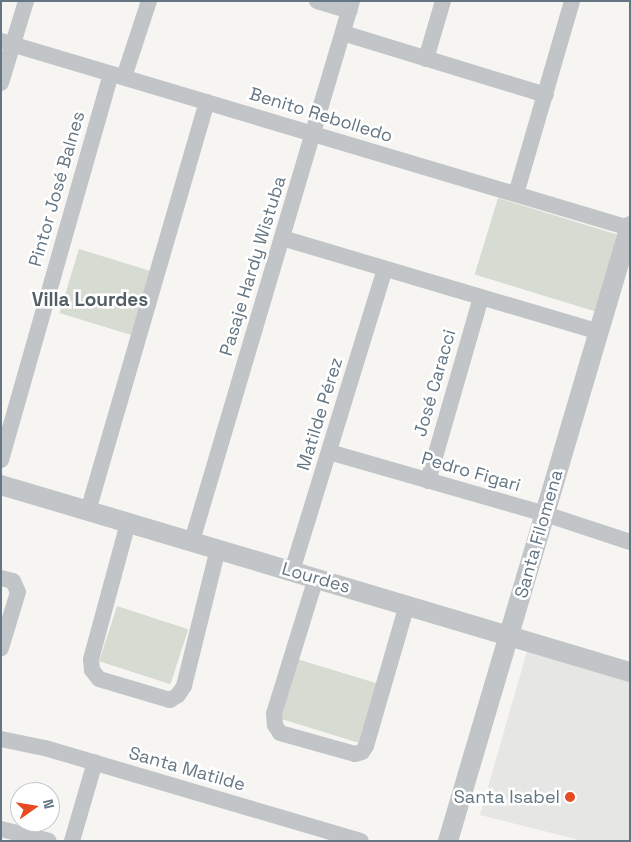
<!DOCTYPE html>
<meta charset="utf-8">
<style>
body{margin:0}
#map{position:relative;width:631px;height:842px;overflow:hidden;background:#f6f5f2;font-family:"Space Grotesk",sans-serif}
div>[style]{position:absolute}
.built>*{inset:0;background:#e6e7e5}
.green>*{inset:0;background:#d7dcd3;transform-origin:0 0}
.minor>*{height:16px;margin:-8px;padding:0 8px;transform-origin:8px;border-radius:8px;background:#c1c5c8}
.tertiary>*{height:20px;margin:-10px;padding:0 10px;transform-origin:10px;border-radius:10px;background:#c1c5c8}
.dots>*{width:14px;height:14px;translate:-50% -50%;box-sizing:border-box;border:2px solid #fff;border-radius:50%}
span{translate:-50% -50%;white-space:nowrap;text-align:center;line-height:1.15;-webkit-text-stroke:5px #fff;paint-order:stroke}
.street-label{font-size:18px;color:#647683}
.poi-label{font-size:18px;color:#647683}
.right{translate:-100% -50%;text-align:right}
.neighbourhood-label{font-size:19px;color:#525f68;font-weight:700}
.frame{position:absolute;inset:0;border:2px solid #647683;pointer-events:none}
.north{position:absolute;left:10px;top:782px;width:50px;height:50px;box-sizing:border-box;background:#fff;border:1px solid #c1c8cd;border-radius:50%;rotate:77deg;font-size:14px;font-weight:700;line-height:20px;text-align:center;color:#647683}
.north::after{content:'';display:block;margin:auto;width:18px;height:22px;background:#e64b21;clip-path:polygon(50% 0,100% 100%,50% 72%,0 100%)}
</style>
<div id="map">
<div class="built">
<div style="clip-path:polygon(528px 648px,630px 677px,630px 841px,583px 841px,480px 815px)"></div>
</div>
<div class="green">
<div style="left:498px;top:198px;width:127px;height:80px;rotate:17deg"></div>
<div style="left:79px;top:249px;width:75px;height:67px;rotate:17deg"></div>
<div style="left:117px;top:606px;width:75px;height:58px;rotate:18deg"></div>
<div style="left:297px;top:659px;width:85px;height:62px;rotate:17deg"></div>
</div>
<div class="minor">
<div style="left:317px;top:1px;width:34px;rotate:17deg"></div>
<div style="left:343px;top:33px;width:212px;rotate:17deg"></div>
<div style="left:1px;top:41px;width:655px;rotate:16.58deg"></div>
<div style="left:426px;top:59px;width:60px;rotate:-73.7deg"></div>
<div style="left:124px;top:77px;width:80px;rotate:-71.8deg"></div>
<div style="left:1px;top:83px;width:86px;rotate:-73deg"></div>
<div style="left:516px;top:194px;width:201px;rotate:-73.8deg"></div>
<div style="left:282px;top:238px;width:331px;rotate:16.5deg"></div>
<div style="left:329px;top:452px;width:225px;rotate:16deg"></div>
<div style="left:545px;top:514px;width:89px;rotate:18.2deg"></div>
<div style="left:1px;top:460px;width:401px;rotate:-74.1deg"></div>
<div style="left:428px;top:481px;width:191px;rotate:-73.9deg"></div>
<div style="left:88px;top:511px;width:426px;rotate:-73.8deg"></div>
<div style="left:128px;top:523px;width:141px;rotate:105.2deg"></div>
<div style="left:91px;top:659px;width:11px;rotate:85deg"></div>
<div style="left:92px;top:670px;width:11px;rotate:52deg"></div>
<div style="left:99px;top:679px;width:74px;rotate:16.5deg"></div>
<div style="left:170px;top:700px;width:9px;rotate:-32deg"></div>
<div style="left:178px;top:695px;width:11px;rotate:-56deg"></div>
<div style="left:184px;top:686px;width:141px;rotate:-76.1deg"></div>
<div style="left:192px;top:541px;width:563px;rotate:-73.5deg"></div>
<div style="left:292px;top:571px;width:316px;rotate:-72.9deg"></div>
<div style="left:1px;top:578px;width:12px;rotate:14deg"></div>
<div style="left:13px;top:581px;width:12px;rotate:66deg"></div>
<div style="left:18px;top:592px;width:59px;rotate:106.9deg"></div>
<div style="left:316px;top:578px;width:142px;rotate:107.2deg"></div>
<div style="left:274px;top:714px;width:11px;rotate:85deg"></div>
<div style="left:275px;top:725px;width:9px;rotate:58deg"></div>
<div style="left:280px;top:733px;width:78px;rotate:15.6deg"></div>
<div style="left:355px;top:754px;width:7px;rotate:-16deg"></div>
<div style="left:362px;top:752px;width:7px;rotate:-56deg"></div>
<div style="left:366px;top:746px;width:147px;rotate:-73.8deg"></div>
<div style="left:1px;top:739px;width:45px;rotate:11.6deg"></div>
<div style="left:45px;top:748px;width:329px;rotate:16.4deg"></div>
<div style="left:1px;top:829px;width:49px;rotate:14deg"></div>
<div style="left:72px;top:841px;width:82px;rotate:-73.8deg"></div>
</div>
<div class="tertiary">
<div style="left:1px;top:485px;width:656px;rotate:16.56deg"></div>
<div style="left:448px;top:841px;width:641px;rotate:-73.51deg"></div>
</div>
<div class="dots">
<div style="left:570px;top:797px;background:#e64b21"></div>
</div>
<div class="street-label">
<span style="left:321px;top:115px;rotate:17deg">Benito Rebolledo</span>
<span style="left:57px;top:189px;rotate:-74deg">Pintor José Balnes</span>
<span style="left:253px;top:266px;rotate:-73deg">Pasaje Hardy Wistuba</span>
<span style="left:435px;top:383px;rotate:-74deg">José Caracci</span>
<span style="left:320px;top:414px;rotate:-73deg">Matilde Pérez</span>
<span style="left:471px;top:472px;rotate:16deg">Pedro Figari</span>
<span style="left:539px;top:534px;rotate:-74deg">Santa Filomena</span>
<span style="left:316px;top:578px;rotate:16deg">Lourdes</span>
<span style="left:187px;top:769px;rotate:16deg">Santa Matilde</span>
</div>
<div class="poi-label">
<span class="right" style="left:560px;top:797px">Santa Isabel</span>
</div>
<div class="neighbourhood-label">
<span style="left:90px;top:300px">Villa Lourdes</span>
</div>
<div class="frame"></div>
<div class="north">N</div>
</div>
